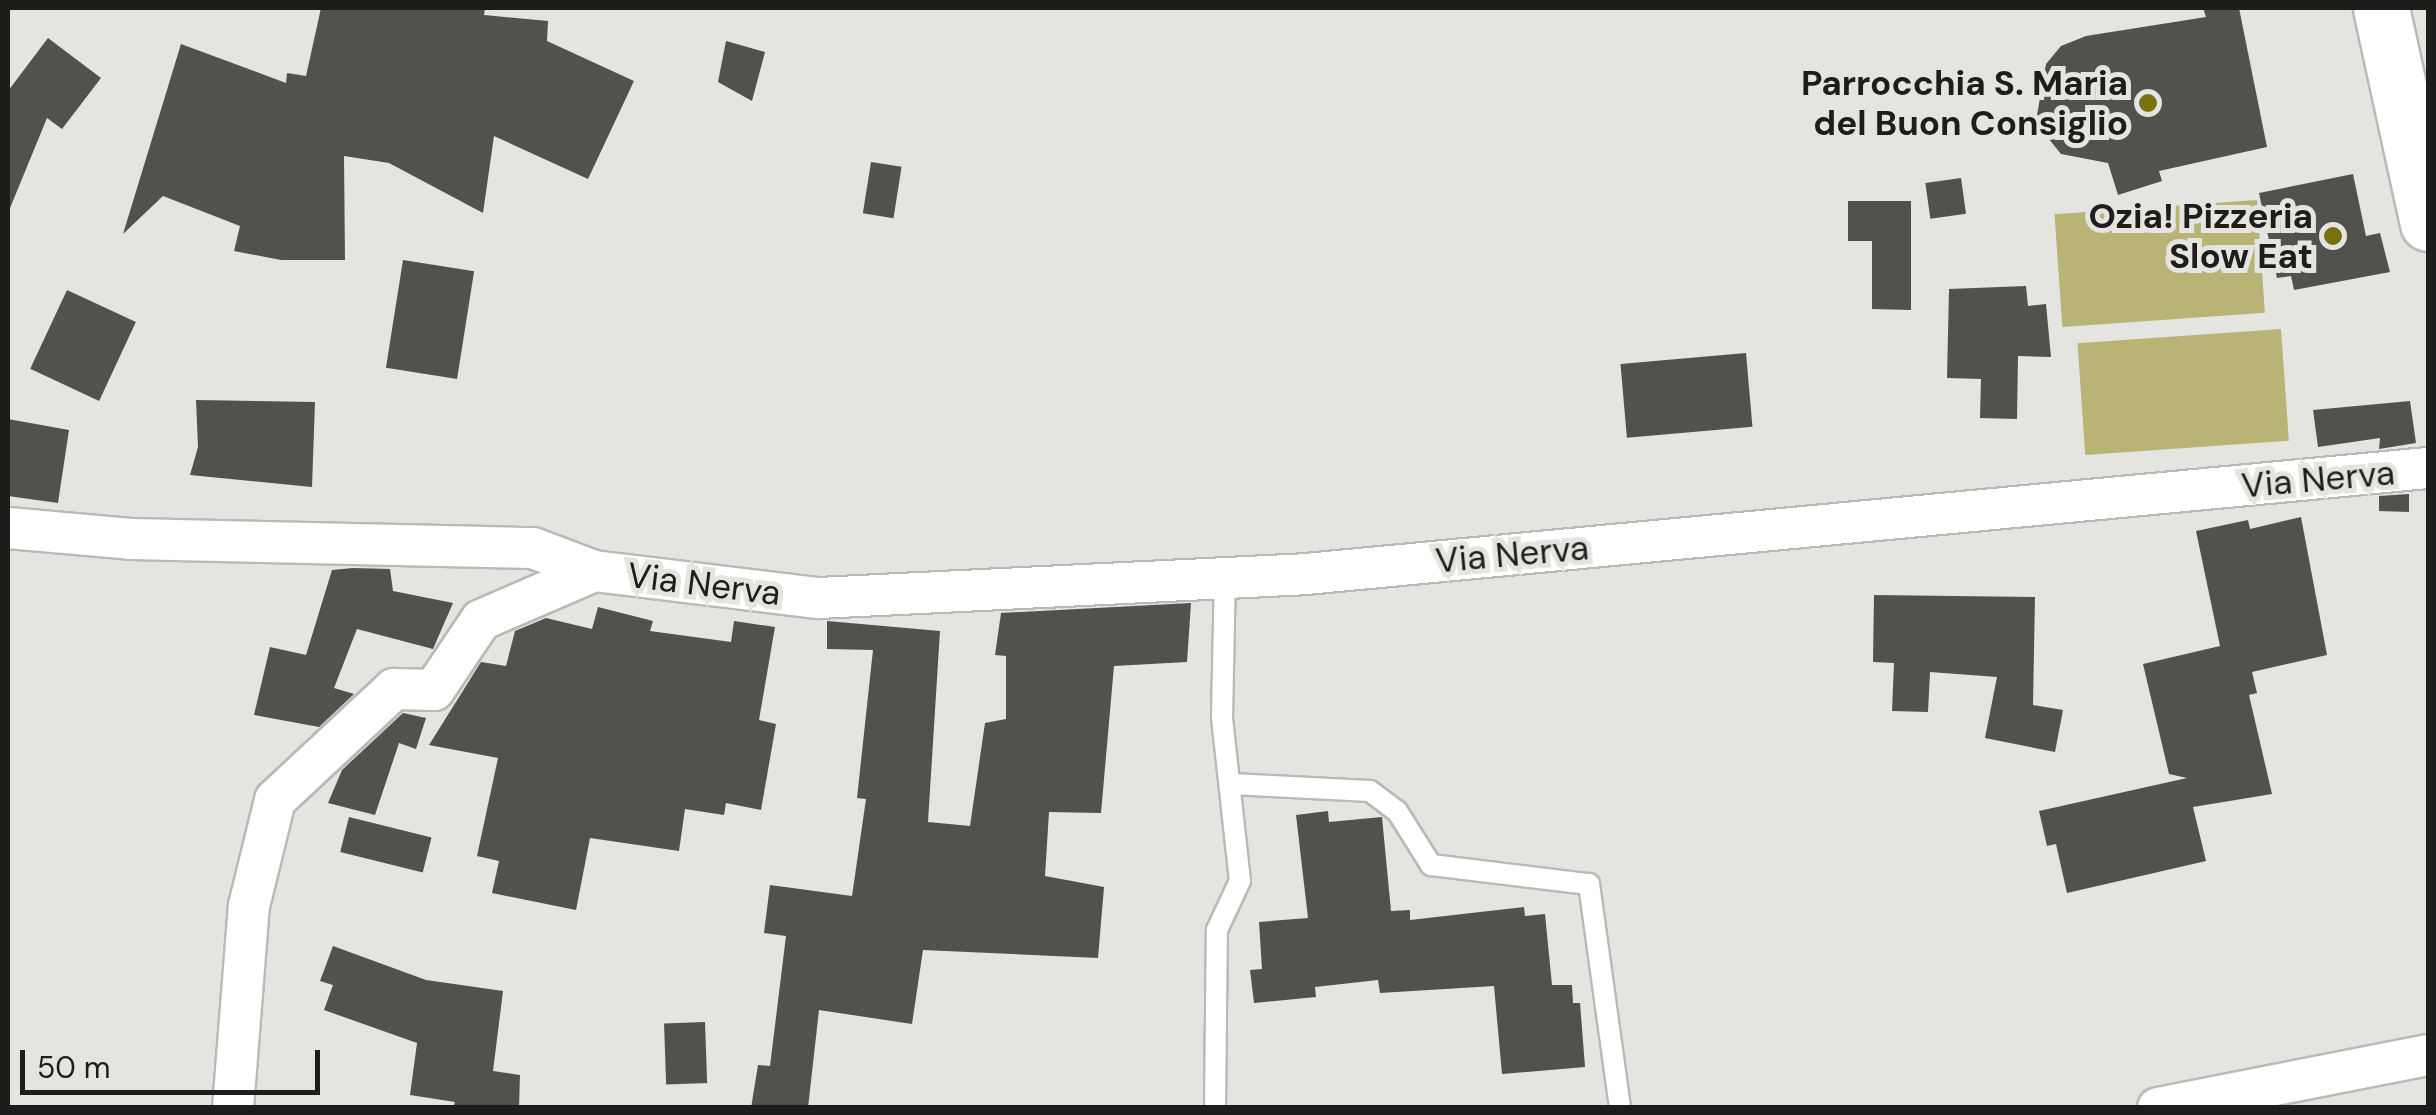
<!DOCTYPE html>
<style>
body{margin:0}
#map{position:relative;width:2436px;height:1115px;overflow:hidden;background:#e4e4e0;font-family:"DM Sans",sans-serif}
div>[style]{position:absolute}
.green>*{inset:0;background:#b9b376;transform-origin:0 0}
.building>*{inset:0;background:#51514e;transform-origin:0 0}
.roads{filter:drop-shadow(2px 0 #b9b9b5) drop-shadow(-2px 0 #b9b9b5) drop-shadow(0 2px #b9b9b5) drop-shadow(0 -2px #b9b9b5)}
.lane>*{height:20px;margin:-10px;padding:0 10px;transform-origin:10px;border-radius:10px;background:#fff}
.street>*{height:40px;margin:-20px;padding:0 20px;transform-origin:20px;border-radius:20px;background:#fff}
.secondary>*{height:55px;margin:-27.5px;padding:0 27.5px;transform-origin:27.5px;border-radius:27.5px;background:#fff}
.dots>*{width:28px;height:28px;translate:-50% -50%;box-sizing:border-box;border:5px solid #e4e4e0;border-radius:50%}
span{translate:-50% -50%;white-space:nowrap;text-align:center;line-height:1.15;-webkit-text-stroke:10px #e4e4e0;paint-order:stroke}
.poi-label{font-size:35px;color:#1e1d1c;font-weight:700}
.right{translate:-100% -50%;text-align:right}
.street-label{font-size:35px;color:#1e1d1c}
.frame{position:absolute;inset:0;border:10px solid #1e1d1c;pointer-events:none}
.scale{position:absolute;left:20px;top:1050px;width:300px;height:45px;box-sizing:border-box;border:5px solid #1e1d1c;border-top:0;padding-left:12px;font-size:30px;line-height:35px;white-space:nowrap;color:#1e1d1c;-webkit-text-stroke:8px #e4e4e0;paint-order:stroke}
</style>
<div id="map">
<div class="green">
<div style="left:2257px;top:200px;width:113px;height:203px;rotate:86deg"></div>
<div style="left:2281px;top:329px;width:112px;height:204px;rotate:86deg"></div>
</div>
<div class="building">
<div style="clip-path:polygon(321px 8px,485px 8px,484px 15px,548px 21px,547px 41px,634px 81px,588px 179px,494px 136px,483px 213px,389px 163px,344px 156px,345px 260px,281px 260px,234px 251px,240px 226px,163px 196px,123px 234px,181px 44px,286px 83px,287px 73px,306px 76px)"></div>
<div style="clip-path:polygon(2203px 8px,2239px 8px,2267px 147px,2159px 171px,2162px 181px,2118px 195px,2108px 163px,2061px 154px,2048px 138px,2037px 115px,2046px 64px,2061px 46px,2086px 36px,2206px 17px)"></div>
<div style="clip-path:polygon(48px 38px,101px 78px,62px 129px,47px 118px,8px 213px,8px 91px)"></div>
<div style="clip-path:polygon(726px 41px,765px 52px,752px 101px,718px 82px)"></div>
<div style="left:871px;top:162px;width:31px;height:52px;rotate:9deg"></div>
<div style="clip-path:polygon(2353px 174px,2366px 236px,2380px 233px,2390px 272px,2294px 290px,2291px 276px,2277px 278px,2259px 193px)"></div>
<div style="left:1961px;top:178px;width:36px;height:36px;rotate:82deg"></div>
<div style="clip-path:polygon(1848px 201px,1911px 201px,1911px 310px,1872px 309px,1872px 241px,1848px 241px)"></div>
<div style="left:403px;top:260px;width:72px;height:109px;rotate:9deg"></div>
<div style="clip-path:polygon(2026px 286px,2028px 306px,2046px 304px,2051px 357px,2018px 356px,2017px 419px,1980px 418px,1981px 379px,1947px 378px,1949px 289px)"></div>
<div style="left:67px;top:290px;width:76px;height:87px;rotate:25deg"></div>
<div style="left:1746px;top:353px;width:74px;height:126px;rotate:85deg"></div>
<div style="clip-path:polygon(196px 400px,315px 402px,312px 487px,190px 475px,198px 447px)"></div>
<div style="clip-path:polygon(2410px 401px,2416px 443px,2379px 449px,2380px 438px,2318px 447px,2313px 410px)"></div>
<div style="clip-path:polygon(8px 419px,69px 430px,58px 503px,8px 496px)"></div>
<div style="clip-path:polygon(2409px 494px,2409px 512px,2379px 511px,2379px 496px)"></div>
<div style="clip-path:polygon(2301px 517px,2327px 655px,2252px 672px,2257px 693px,2249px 695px,2272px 794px,2193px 807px,2206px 861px,2067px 893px,2056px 844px,2047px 846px,2039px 811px,2187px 778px,2169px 774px,2143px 664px,2220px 646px,2196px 531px,2248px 520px,2250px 529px)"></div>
<div style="clip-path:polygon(353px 568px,390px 569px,393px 591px,453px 603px,433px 649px,357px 629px,334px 688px,354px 694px,319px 727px,254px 715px,270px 647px,306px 655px,332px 570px)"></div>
<div style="clip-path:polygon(1874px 595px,2035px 597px,2033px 705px,2063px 710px,2055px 752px,1985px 738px,1997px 677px,1930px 672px,1928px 712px,1892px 711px,1894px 663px,1873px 662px)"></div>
<div style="clip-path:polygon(1191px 603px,1187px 662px,1114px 666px,1101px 813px,1049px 812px,1045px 876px,1104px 887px,1098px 958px,923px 950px,912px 1024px,819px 1010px,808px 1108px,751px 1108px,758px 1065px,770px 1066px,786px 936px,764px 933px,770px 885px,852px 896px,866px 799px,857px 798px,873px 650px,827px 649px,827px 621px,940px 631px,928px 822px,970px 826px,985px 723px,1006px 719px,1006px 656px,995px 655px,1001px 613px)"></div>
<div style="clip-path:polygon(598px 607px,653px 621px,650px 631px,731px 642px,734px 621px,775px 627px,759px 720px,776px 724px,761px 810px,726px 803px,724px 815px,685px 809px,679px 851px,590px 838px,576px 910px,492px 893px,499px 861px,477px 856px,498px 758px,429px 745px,481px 662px,506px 666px,515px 631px,546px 618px,592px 629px)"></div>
<div style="clip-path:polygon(403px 713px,426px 718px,416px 749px,399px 743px,375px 815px,328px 803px,342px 770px)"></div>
<div style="clip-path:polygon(1328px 811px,1329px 822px,1382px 817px,1391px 911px,1410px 910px,1410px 920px,1524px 907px,1525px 916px,1545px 914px,1552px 985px,1572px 985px,1573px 1003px,1580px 1003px,1585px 1067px,1502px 1074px,1494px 986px,1380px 993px,1378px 980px,1315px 987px,1316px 997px,1254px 1003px,1250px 970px,1262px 969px,1259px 922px,1308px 918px,1296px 815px)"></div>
<div style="left:349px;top:817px;width:85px;height:36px;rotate:14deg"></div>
<div style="clip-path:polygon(333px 946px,426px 980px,503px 991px,493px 1071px,520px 1075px,519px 1108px,453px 1108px,455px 1102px,410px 1095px,417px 1043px,324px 1010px,333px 985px,320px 981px)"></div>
<div style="left:705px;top:1022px;width:61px;height:41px;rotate:88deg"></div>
</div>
<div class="roads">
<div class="lane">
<div style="left:1232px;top:784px;width:138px;rotate:2.9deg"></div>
<div style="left:1370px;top:791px;width:34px;rotate:37deg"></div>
<div style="left:1397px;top:811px;width:64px;rotate:57.8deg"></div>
<div style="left:1431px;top:865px;width:159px;rotate:6.9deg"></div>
<div style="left:1589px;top:884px;width:226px;rotate:82.1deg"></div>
<div style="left:1215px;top:1108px;width:178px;rotate:-89.4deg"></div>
<div style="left:1217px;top:930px;width:54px;rotate:-64.9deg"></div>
<div style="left:1240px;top:881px;width:165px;rotate:-96.3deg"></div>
<div style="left:1222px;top:717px;width:144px;rotate:-88.8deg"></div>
</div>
<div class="street">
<div style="left:8px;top:528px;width:123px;rotate:5.1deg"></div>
<div style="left:131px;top:539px;width:402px;rotate:1.3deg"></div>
<div style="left:533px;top:548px;width:65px;rotate:20.7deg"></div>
<div style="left:594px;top:571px;width:226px;rotate:6.9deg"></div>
<div style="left:818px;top:598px;width:489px;rotate:-2.8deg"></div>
<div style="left:1306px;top:574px;width:1127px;rotate:-5.4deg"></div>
<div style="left:233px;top:1108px;width:203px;rotate:-85.5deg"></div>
<div style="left:249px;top:906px;width:109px;rotate:-76.2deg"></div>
<div style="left:275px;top:800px;width:163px;rotate:-43deg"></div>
<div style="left:394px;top:689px;width:40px;rotate:1.4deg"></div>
<div style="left:434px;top:690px;width:84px;rotate:-56.1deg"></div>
<div style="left:481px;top:620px;width:123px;rotate:-23.4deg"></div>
<div style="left:2158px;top:1108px;width:275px;rotate:-11.1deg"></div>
</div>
<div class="secondary">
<div style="left:2381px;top:8px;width:220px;rotate:77.7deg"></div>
</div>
</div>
<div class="dots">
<div style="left:2148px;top:103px;background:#79700f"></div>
<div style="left:2333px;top:236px;background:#79700f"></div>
</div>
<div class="poi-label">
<span class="right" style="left:2128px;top:103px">Parrocchia S. Maria<br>del Buon Consiglio</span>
<span class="right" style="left:2313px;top:236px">Ozia! Pizzeria<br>Slow Eat</span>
</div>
<div class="street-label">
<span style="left:2318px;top:479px;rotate:-5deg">Via Nerva</span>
<span style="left:1512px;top:554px;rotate:-5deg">Via Nerva</span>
<span style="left:704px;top:584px;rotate:7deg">Via Nerva</span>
</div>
<div class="frame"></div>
<div class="scale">50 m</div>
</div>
